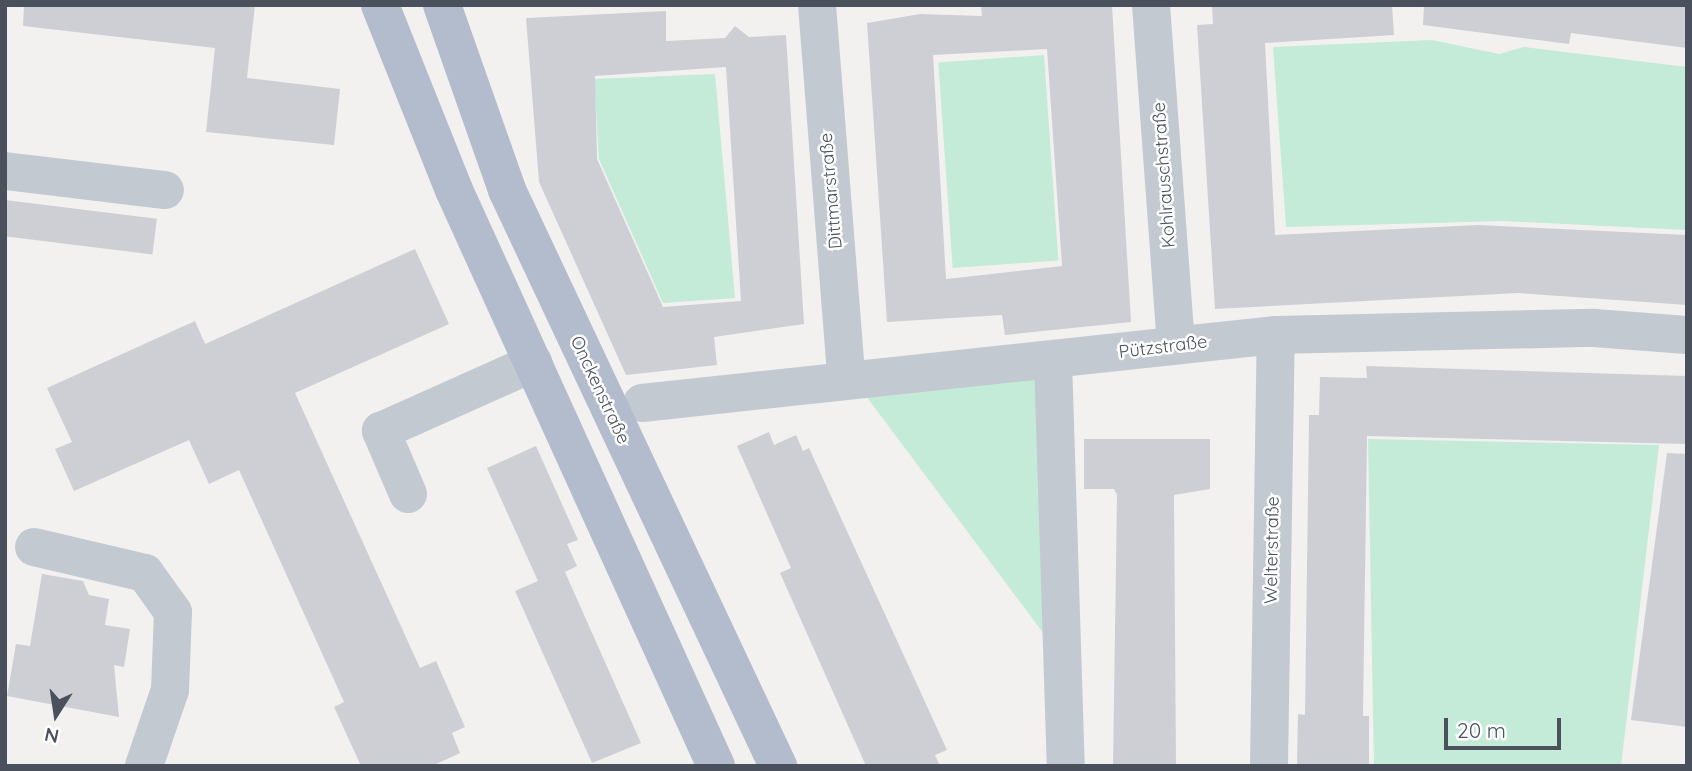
<!DOCTYPE html>
<meta charset="utf-8">
<style>
body{margin:0}
#map{position:relative;width:1692px;height:771px;overflow:hidden;background:#f2f1f0;font-family:Quicksand,sans-serif}
div>[style]{position:absolute}
.green>*{inset:0;background:#c4ebd8;transform-origin:0 0}
.building>*{inset:0;background:#cecfd4;transform-origin:0 0}
.minor>*{height:38px;margin:-19px;padding:0 19px;transform-origin:19px;border-radius:19px;background:#c2c9d0}
.major>*{height:38px;margin:-19px;padding:0 19px;transform-origin:19px;border-radius:19px;background:#b3bccc}
span{translate:-50% -50%;white-space:nowrap;text-align:center;line-height:1.15;-webkit-text-stroke:5px #fff;paint-order:stroke}
.street-label{font-size:18px;color:#4a515c}
.frame{position:absolute;inset:0;border:7px solid #4a515c;pointer-events:none}
.north{position:absolute;left:21px;top:680px;width:70px;height:70px;-webkit-text-stroke:5px #fff;paint-order:stroke;rotate:192deg;font-size:19px;font-weight:700;line-height:28px;text-align:center;color:#4a515c}
.north::after{content:'';display:block;margin:auto;width:24px;height:32px;background:#4a515c;clip-path:polygon(50% 0,100% 100%,50% 72%,0 100%)}
.scale{position:absolute;left:1444px;top:718px;width:117px;height:32px;box-sizing:border-box;border:4px solid #4a515c;border-top:0;padding-left:9px;font-size:21px;line-height:24px;white-space:nowrap;color:#4a515c;-webkit-text-stroke:5px #fff;paint-order:stroke}
</style>
<div id="map">
<div class="green">
<div style="clip-path:polygon(1432px 40px,1499px 54px,1524px 47px,1687px 67px,1687px 230px,1503px 221px,1286px 227px,1273px 47px)"></div>
<div style="left:1044px;top:55px;width:206px;height:106px;rotate:86deg"></div>
<div style="clip-path:polygon(715px 74px,735px 298px,663px 303px,599px 159px,594px 79px)"></div>
<div style="clip-path:polygon(1047px 369px,1056px 650px,857px 384px)"></div>
<div style="clip-path:polygon(1368px 439px,1659px 445px,1621px 766px,1374px 766px)"></div>
</div>
<div class="building">
<div style="clip-path:polygon(24px 5px,255px 5px,247px 78px,340px 89px,334px 145px,206px 132px,215px 48px,23px 26px)"></div>
<div style="clip-path:polygon(evenodd,981px 5px,1112px 5px,1131px 322px,1005px 335px,1002px 315px,887px 322px,867px 23px,920px 14px,982px 16px,981px 5px,1047px 49px,1062px 266px,946px 279px,933px 55px,1047px 49px)"></div>
<div style="clip-path:polygon(1212px 5px,1392px 5px,1394px 35px,1265px 43px,1275px 235px,1478px 225px,1687px 235px,1687px 305px,1518px 293px,1215px 309px,1197px 25px,1213px 24px)"></div>
<div style="clip-path:polygon(1424px 5px,1687px 5px,1687px 48px,1571px 33px,1569px 44px,1423px 25px)"></div>
<div style="clip-path:polygon(evenodd,666px 11px,666px 41px,725px 38px,735px 26px,749px 37px,786px 35px,804px 324px,714px 337px,717px 365px,626px 375px,539px 182px,526px 18px,666px 11px,726px 67px,741px 301px,663px 307px,597px 159px,595px 76px,726px 67px)"></div>
<div style="left:5px;top:200px;width:153px;height:36px;rotate:7deg"></div>
<div style="clip-path:polygon(415px 249px,449px 324px,295px 393px,420px 668px,436px 661px,465px 727px,452px 733px,460px 753px,432px 766px,361px 766px,334px 707px,344px 702px,239px 470px,209px 484px,189px 440px,74px 491px,55px 449px,72px 442px,47px 388px,195px 321px,205px 344px)"></div>
<div style="clip-path:polygon(1366px 366px,1687px 376px,1687px 444px,1367px 436px,1363px 716px,1369px 716px,1369px 766px,1297px 766px,1298px 714px,1305px 715px,1309px 415px,1319px 415px,1320px 377px,1367px 378px)"></div>
<div style="clip-path:polygon(769px 432px,774px 445px,796px 435px,803px 451px,809px 448px,947px 750px,935px 755px,940px 766px,866px 766px,780px 573px,791px 568px,737px 446px)"></div>
<div style="clip-path:polygon(1084px 439px,1210px 439px,1210px 489px,1174px 495px,1176px 766px,1113px 766px,1117px 495px,1114px 489px,1084px 489px)"></div>
<div style="clip-path:polygon(536px 446px,578px 540px,567px 544px,577px 566px,565px 572px,641px 743px,592px 763px,515px 591px,538px 581px,487px 468px)"></div>
<div style="clip-path:polygon(1667px 453px,1687px 454px,1687px 727px,1631px 720px)"></div>
<div style="clip-path:polygon(42px 574px,83px 581px,89px 595px,109px 599px,105px 625px,130px 629px,124px 667px,114px 665px,119px 717px,7px 696px,16px 644px,30px 646px)"></div>
</div>
<div class="minor">
<div style="left:817px;top:5px;width:373px;rotate:85.5deg"></div>
<div style="left:1151px;top:5px;width:341px;rotate:85.8deg"></div>
<div style="left:5px;top:171px;width:161px;rotate:6.8deg"></div>
<div style="left:1053px;top:360px;width:406px;rotate:88.2deg"></div>
<div style="left:642px;top:403px;width:638px;rotate:-6.12deg"></div>
<div style="left:1276px;top:335px;width:318px;rotate:-1.3deg"></div>
<div style="left:1594px;top:328px;width:93px;rotate:4.3deg"></div>
<div style="left:408px;top:494px;width:69px;rotate:-113.2deg"></div>
<div style="left:381px;top:431px;width:167px;rotate:-24.1deg"></div>
<div style="left:34px;top:547px;width:114px;rotate:13.2deg"></div>
<div style="left:145px;top:573px;width:48px;rotate:54.3deg"></div>
<div style="left:173px;top:612px;width:78px;rotate:92.2deg"></div>
<div style="left:170px;top:690px;width:80px;rotate:108.9deg"></div>
<div style="left:1269px;top:766px;width:431px;rotate:-89.1deg"></div>
</div>
<div class="major">
<div style="left:380px;top:5px;width:199px;rotate:68.2deg"></div>
<div style="left:454px;top:190px;width:633px;rotate:65.54deg"></div>
<div style="left:442px;top:5px;width:196px;rotate:70.6deg"></div>
<div style="left:507px;top:190px;width:637px;rotate:64.8deg"></div>
</div>
<div class="street-label">
<span style="left:1164px;top:175px;rotate:-94deg">Kohlrauschstraße</span>
<span style="left:831px;top:191px;rotate:-95deg">Dittmarstraße</span>
<span style="left:1163px;top:347px;rotate:-7deg">Pützstraße</span>
<span style="left:600px;top:390px;rotate:65deg">Onckenstraße</span>
<span style="left:1272px;top:550px;rotate:-89deg">Welterstraße</span>
</div>
<div class="frame"></div>
<div class="north">N</div>
<div class="scale">20 m</div>
</div>
